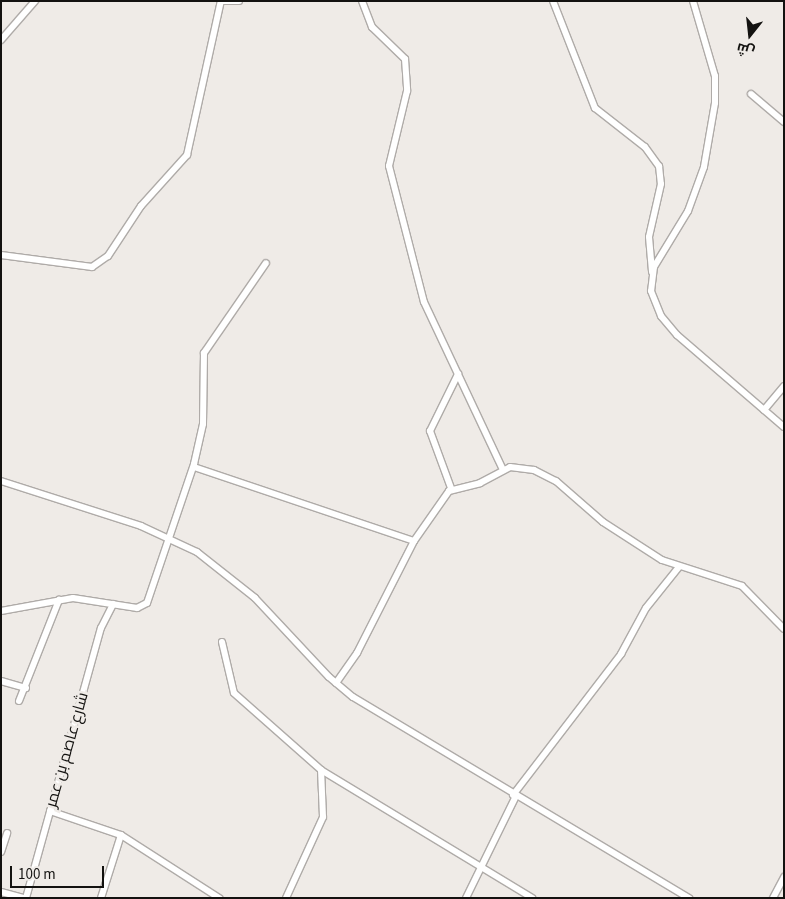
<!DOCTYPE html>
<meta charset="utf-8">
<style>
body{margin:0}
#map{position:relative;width:785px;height:899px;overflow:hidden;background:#efebe7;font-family:"Source Sans 3",Cairo,sans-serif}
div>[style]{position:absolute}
.roads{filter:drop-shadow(1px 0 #afaba8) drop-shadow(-1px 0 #afaba8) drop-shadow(0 1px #afaba8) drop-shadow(0 -1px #afaba8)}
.minor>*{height:6px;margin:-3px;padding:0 3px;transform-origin:3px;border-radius:3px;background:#fff}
span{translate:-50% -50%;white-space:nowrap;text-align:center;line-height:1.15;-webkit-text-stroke:5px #efebe7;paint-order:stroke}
.street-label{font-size:16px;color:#131210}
.frame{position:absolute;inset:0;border:2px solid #131210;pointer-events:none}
.north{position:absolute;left:725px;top:10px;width:50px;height:50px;-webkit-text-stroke:4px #efebe7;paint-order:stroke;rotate:196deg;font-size:14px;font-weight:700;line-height:20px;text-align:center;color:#131210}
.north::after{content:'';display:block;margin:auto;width:18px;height:22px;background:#131210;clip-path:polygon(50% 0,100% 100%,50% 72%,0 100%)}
.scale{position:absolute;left:10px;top:866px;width:94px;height:22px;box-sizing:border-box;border:2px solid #131210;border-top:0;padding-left:6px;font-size:15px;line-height:18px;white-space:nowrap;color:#131210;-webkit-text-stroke:4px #efebe7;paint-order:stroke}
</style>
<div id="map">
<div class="roads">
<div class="minor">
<div style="left:222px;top:1px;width:17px"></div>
<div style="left:362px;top:1px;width:28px;rotate:69deg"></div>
<div style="left:372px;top:27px;width:46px;rotate:44.1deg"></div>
<div style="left:405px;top:59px;width:32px;rotate:86deg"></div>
<div style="left:407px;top:91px;width:77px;rotate:103.5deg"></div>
<div style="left:389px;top:166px;width:140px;rotate:75.6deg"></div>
<div style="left:424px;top:302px;width:186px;rotate:64.8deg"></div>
<div style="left:553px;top:1px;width:115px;rotate:68.6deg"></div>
<div style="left:595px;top:108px;width:63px;rotate:38deg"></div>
<div style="left:645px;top:147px;width:24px;rotate:54deg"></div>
<div style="left:659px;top:166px;width:18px;rotate:84deg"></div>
<div style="left:661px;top:184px;width:54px;rotate:102.8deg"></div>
<div style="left:649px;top:237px;width:35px;rotate:85deg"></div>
<div style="left:693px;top:1px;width:78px;rotate:73.7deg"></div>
<div style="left:715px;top:76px;width:27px;rotate:90deg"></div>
<div style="left:715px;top:103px;width:65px;rotate:99.8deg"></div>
<div style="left:704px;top:167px;width:47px;rotate:110deg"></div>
<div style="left:688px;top:211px;width:66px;rotate:121.3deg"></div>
<div style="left:654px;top:267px;width:24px;rotate:97deg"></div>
<div style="left:651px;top:291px;width:27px;rotate:68deg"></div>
<div style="left:661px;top:316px;width:25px;rotate:50deg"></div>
<div style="left:677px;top:335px;width:141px;rotate:40.7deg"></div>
<div style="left:1px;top:40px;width:52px;rotate:-48.9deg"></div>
<div style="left:751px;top:94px;width:43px;rotate:40.3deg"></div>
<div style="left:1px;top:255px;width:92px;rotate:7.5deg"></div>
<div style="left:92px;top:267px;width:19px;rotate:-35deg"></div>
<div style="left:108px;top:256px;width:60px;rotate:-56.6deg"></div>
<div style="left:141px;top:206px;width:69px;rotate:-48deg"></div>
<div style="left:187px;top:155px;width:158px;rotate:-77.6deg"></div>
<div style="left:764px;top:410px;width:31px;rotate:-50deg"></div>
<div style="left:194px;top:467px;width:232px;rotate:18.6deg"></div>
<div style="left:1px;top:481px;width:147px;rotate:17.8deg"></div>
<div style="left:141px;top:526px;width:62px;rotate:24.9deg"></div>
<div style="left:197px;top:552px;width:74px;rotate:38.4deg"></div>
<div style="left:255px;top:598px;width:108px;rotate:46.9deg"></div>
<div style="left:329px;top:677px;width:31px;rotate:40deg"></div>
<div style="left:353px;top:697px;width:392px;rotate:30.9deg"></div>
<div style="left:451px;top:488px;width:61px;rotate:-110.2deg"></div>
<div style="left:430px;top:431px;width:64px;rotate:-63.8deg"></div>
<div style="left:1px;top:611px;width:73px;rotate:-10.2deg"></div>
<div style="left:73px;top:598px;width:65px;rotate:8.9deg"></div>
<div style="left:137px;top:608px;width:11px;rotate:-27deg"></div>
<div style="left:147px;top:603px;width:147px;rotate:-71.3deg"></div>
<div style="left:194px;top:464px;width:41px;rotate:-77.3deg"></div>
<div style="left:203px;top:424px;width:71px;rotate:-89.2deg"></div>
<div style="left:204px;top:353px;width:109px;rotate:-55.4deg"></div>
<div style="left:222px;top:642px;width:52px;rotate:76.8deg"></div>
<div style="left:234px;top:693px;width:116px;rotate:41.5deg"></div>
<div style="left:321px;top:770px;width:247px;rotate:31.2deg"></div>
<div style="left:1px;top:681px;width:26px;rotate:16deg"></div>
<div style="left:336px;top:683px;width:37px;rotate:-55deg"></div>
<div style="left:357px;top:653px;width:126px;rotate:-63deg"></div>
<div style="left:414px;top:541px;width:61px;rotate:-55deg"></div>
<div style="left:449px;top:491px;width:32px;rotate:-14deg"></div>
<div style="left:480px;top:483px;width:34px;rotate:-28deg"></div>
<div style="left:510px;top:467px;width:24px;rotate:7deg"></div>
<div style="left:534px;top:470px;width:25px;rotate:27deg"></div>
<div style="left:556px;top:481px;width:62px;rotate:41.1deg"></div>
<div style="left:603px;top:522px;width:70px;rotate:32.8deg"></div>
<div style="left:662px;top:560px;width:84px;rotate:18deg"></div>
<div style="left:742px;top:586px;width:60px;rotate:45.7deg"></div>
<div style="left:19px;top:701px;width:109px;rotate:-68.4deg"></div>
<div style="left:513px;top:795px;width:178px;rotate:-52.5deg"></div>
<div style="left:621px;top:654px;width:52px;rotate:-61.5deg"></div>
<div style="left:646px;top:608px;width:53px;rotate:-51.2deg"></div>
<div style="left:50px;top:811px;width:75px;rotate:18.7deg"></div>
<div style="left:121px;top:835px;width:117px;rotate:32.7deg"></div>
<div style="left:1px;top:852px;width:20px;rotate:-72deg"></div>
<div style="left:1px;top:892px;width:23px;rotate:15deg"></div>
<div style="left:26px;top:898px;width:280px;rotate:-74.5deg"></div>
<div style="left:101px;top:628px;width:27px;rotate:-63deg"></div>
<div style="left:101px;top:898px;width:66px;rotate:-72.4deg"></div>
<div style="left:286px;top:898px;width:89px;rotate:-65.4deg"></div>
<div style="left:323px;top:817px;width:47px;rotate:-92.4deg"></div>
<div style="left:466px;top:898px;width:114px;rotate:-63.9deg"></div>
<div style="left:773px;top:898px;width:24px;rotate:-62deg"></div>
</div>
</div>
<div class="street-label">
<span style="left:67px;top:750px;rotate:-74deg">شارع عاصم بن عمر</span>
</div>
<div class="frame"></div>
<div class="north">ش</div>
<div class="scale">100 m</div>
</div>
